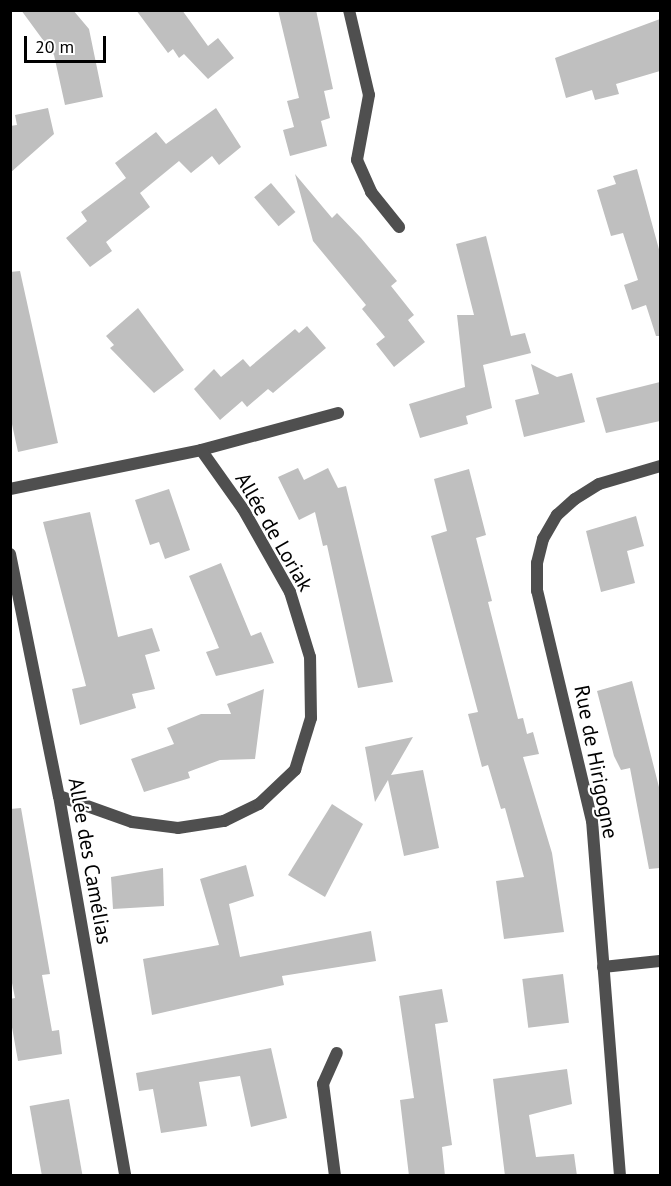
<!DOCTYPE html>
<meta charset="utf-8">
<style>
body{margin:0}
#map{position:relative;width:671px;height:1186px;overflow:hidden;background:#fff;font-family:"PT Sans",sans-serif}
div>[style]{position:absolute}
.building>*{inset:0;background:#bfbfbf;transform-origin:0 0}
.minor>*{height:12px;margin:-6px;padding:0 6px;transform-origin:6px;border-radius:6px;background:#4f4f4f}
span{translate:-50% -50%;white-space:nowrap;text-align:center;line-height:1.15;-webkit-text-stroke:4.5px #fff;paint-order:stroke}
.street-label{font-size:21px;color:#000}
.frame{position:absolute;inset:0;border:12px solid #000;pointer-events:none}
.scale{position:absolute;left:24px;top:36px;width:82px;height:27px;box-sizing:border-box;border:3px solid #000;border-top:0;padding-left:8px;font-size:18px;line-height:21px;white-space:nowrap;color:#000;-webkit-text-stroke:4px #fff;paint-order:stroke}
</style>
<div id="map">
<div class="building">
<div style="clip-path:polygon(21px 10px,73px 10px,89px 29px,103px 97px,65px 105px,54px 55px)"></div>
<div style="clip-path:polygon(136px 10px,182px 10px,208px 46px,218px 38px,234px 58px,208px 79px,184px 54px,179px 58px,173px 49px,168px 53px)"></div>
<div style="clip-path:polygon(278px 10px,316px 10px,333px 89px,324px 91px,330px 118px,321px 121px,327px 146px,290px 156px,283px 130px,294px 127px,287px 101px,299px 98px)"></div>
<div style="clip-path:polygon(660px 19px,660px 71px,616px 84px,619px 94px,595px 100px,592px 90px,566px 98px,555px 58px)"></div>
<div style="clip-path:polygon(48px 108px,54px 134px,10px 173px,10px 126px,17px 125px,15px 115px)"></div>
<div style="clip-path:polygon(216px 108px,241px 147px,219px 165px,212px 156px,191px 173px,179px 161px,140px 193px,150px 207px,106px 242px,112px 251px,90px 267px,66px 238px,87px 221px,81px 212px,126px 178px,115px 163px,156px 132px,166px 144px)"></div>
<div style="clip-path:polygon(637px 169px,660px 253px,660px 336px,656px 336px,646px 305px,632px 310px,624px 285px,638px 280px,623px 233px,611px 236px,597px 190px,616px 184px,613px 176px)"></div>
<div style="clip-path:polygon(295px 174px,332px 218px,337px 213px,361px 238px,397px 281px,391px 286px,414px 315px,408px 320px,425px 342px,394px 367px,376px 344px,385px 337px,362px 309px,366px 305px,313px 241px)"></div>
<div style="left:271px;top:183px;width:38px;height:22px;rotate:50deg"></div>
<div style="clip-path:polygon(486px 236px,511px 336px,525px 333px,531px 353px,483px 365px,492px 408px,466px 416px,468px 424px,420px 438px,409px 404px,465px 387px,457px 315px,474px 315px,456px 244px)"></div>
<div style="clip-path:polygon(20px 271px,58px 443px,18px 452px,10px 415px,10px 272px)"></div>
<div style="clip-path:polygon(138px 308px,184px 370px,154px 393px,110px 348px,114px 345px,106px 336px)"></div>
<div style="clip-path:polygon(307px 326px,326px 348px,273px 393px,268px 389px,247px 407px,242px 401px,220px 420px,194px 389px,214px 369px,221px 377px,243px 359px,250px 367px,295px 329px,299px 333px)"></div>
<div style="clip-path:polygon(531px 364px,557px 377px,572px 373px,585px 422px,524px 437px,515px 400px,539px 394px)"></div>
<div style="clip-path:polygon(660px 382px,660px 421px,606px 433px,596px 398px)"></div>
<div style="clip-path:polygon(298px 468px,304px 480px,328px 468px,338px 488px,346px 486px,393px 682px,358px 688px,327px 545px,323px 546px,315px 512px,299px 520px,278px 477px)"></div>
<div style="clip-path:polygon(469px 469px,486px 535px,476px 538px,492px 601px,488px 602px,518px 719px,523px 718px,527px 734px,533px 732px,539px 754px,523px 757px,552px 853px,564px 932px,504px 939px,496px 881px,524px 877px,505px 808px,501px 809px,488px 765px,482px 767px,468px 714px,478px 712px,431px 536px,447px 531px,434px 479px)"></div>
<div style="clip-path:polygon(169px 489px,190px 550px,165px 559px,159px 542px,150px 545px,135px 500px)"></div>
<div style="clip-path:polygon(90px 512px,118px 637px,152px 628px,160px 651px,145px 655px,155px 689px,132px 694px,136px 708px,80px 725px,72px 689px,86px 686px,43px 522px)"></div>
<div style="clip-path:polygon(636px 516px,644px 546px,627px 551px,635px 583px,601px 592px,586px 531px)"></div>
<div style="clip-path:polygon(221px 563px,251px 636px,261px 632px,274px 663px,216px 676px,206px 652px,219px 648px,189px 576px)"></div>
<div style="clip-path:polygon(632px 681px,660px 791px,660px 868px,649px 869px,630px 768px,621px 770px,614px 756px,597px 691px)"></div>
<div style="clip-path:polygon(264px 689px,255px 759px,220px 760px,188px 772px,190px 778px,144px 792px,131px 759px,174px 744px,167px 728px,201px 714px,231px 714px,227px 704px)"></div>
<div style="clip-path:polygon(413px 737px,391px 775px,423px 770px,439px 848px,404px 856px,388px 780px,375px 802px,365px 747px)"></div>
<div style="clip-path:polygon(332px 804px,363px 824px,325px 897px,288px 875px)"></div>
<div style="clip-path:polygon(21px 808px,50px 974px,42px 975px,52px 1031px,59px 1030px,62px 1054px,18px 1061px,10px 1016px,10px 999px,15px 998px,10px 973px,10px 809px)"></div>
<div style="clip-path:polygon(246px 865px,254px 896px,229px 904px,240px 957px,371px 931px,376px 961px,282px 976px,284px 985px,152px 1015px,143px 959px,219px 945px,200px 879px)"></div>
<div style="clip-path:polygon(163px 868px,164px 906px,113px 909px,111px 877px)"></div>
<div style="left:563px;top:974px;width:49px;height:41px;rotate:83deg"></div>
<div style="clip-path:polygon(442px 989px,448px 1022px,435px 1024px,452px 1145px,442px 1147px,445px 1176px,409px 1176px,400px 1100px,414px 1098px,399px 996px)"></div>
<div style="clip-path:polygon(271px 1048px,287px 1118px,251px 1127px,240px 1076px,199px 1082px,207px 1126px,161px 1133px,153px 1089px,139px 1091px,136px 1073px)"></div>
<div style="clip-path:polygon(567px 1069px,572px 1104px,529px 1115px,536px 1157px,574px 1154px,577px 1176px,505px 1176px,493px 1079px)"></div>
<div style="left:69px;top:1099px;width:78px;height:40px;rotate:80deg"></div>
</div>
<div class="minor">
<div style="left:349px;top:10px;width:87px;rotate:76.8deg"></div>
<div style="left:369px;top:95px;width:66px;rotate:100.5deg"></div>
<div style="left:357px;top:160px;width:35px;rotate:66deg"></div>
<div style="left:371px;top:192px;width:45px;rotate:51.3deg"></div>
<div style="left:10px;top:489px;width:195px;rotate:-11.5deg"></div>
<div style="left:201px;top:450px;width:142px;rotate:-15.1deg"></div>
<div style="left:10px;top:554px;width:247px;rotate:78.6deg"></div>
<div style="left:59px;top:796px;width:386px;rotate:80.1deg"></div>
<div style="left:59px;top:796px;width:77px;rotate:19.6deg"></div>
<div style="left:132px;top:822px;width:46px;rotate:7.4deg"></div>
<div style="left:178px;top:828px;width:47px;rotate:-8.7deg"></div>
<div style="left:224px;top:821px;width:39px;rotate:-26deg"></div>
<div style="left:259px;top:804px;width:50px;rotate:-43.4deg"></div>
<div style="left:295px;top:770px;width:54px;rotate:-72.9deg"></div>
<div style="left:311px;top:718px;width:61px;rotate:-90.9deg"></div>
<div style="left:310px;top:657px;width:68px;rotate:-107.1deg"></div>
<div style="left:290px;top:592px;width:95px;rotate:-119.5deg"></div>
<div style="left:243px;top:509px;width:72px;rotate:-125.4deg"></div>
<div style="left:603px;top:967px;width:57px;rotate:-6deg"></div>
<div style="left:335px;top:1176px;width:93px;rotate:-97.4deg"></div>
<div style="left:323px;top:1084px;width:34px;rotate:-66deg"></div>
<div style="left:620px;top:1176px;width:356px;rotate:-94.5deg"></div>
<div style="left:592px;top:821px;width:236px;rotate:-103.4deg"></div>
<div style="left:537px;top:591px;width:28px;rotate:-90deg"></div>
<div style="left:537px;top:563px;width:25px;rotate:-76deg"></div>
<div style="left:543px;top:539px;width:28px;rotate:-60deg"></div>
<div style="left:557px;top:515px;width:24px;rotate:-42deg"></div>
<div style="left:575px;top:499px;width:28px;rotate:-32deg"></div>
<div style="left:599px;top:484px;width:64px;rotate:-16.4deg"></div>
</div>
<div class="street-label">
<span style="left:274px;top:532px;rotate:60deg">Allée de Loriak</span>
<span style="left:596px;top:762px;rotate:79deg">Rue de Hirigogne</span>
<span style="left:90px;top:861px;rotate:80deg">Allée des Camélias</span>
</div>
<div class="frame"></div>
<div class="scale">20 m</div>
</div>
